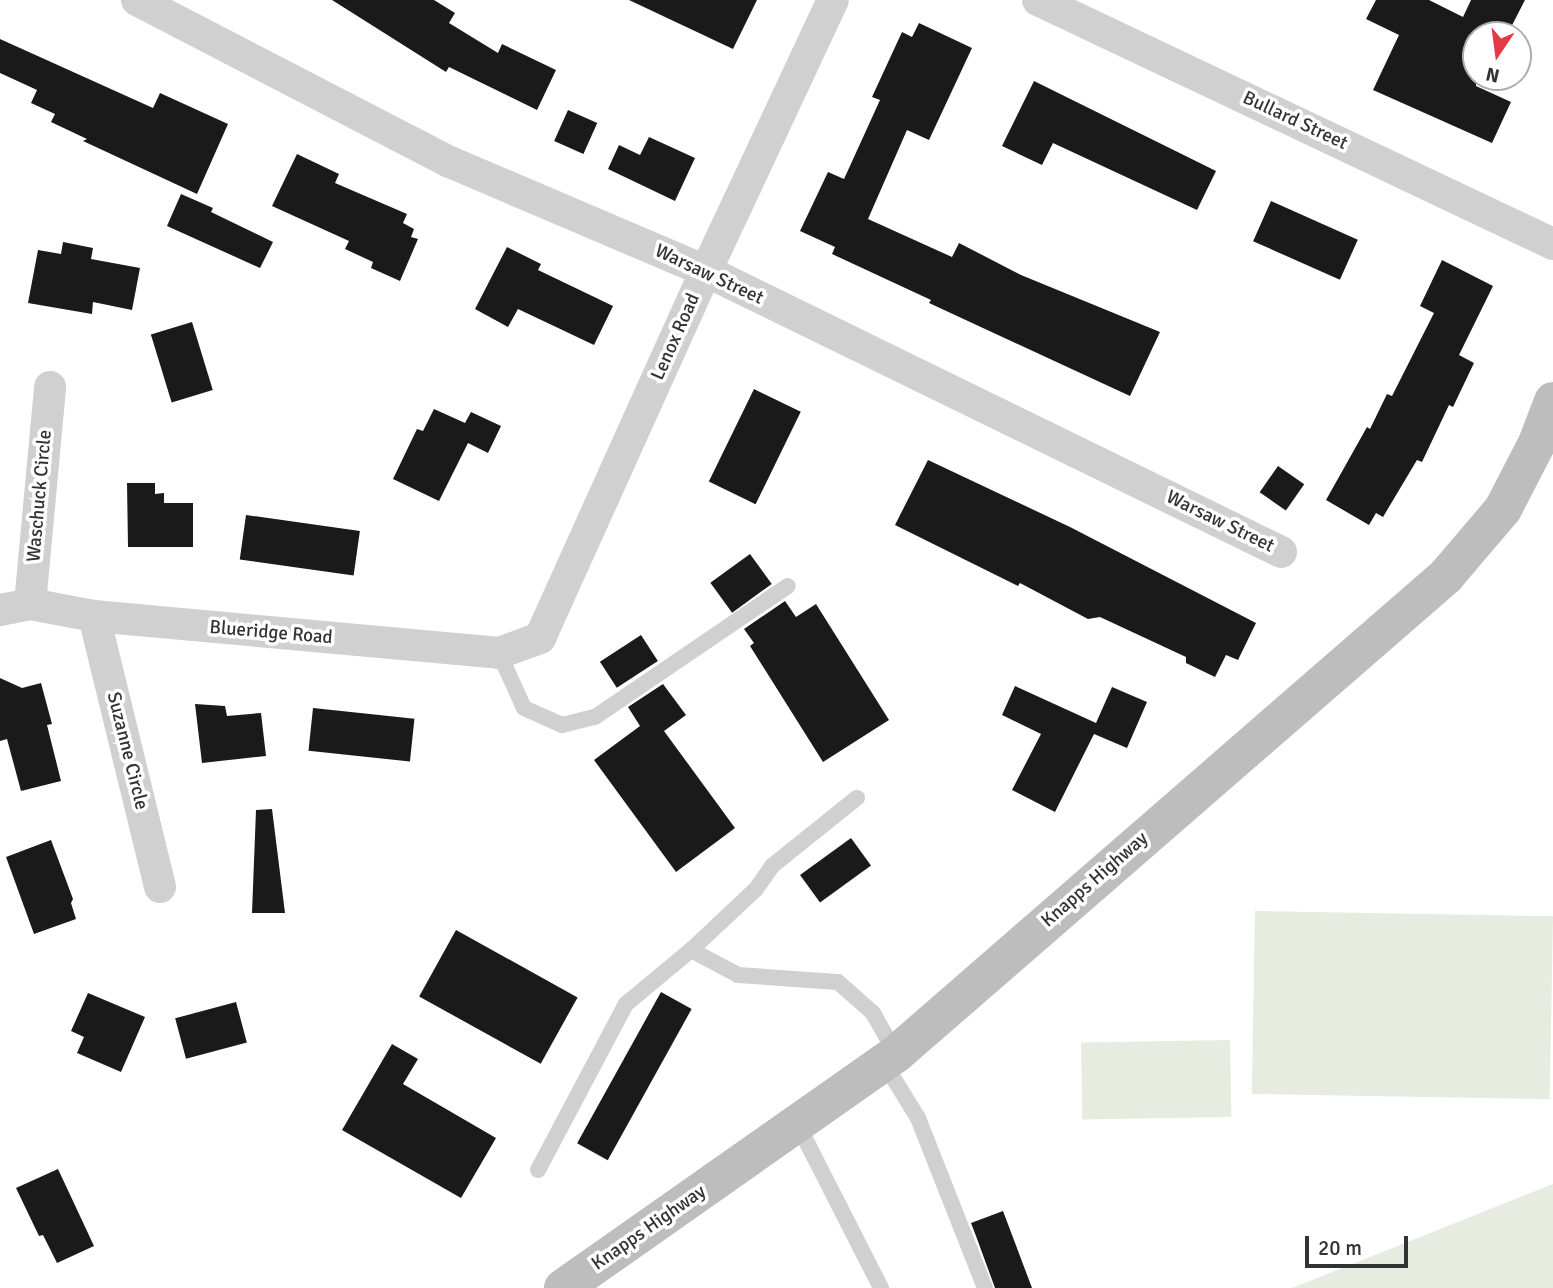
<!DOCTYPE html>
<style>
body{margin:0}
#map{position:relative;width:1553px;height:1288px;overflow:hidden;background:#fff;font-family:Signika,sans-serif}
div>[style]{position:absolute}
.green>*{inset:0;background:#e6ecdf;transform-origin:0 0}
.building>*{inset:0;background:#1a1a1a;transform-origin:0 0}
.lane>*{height:16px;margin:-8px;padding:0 8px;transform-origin:8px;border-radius:8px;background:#d0d0d0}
.street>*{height:32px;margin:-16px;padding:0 16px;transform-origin:16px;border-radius:16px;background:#d0d0d0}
.secondary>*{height:38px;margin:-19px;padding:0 19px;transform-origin:19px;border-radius:19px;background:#bdbdbd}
span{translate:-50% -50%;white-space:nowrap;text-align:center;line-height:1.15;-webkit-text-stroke:7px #fff;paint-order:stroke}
.street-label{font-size:19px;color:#333}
.north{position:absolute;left:1462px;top:21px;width:70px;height:70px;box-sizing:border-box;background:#fff;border:2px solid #adadad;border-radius:50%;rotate:193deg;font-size:19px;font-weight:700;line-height:28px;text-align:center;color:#333}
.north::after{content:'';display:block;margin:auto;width:24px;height:32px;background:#e63946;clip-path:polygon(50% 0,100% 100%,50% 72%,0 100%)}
.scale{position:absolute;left:1305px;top:1236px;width:103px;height:32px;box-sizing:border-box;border:4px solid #333;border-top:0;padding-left:9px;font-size:21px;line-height:24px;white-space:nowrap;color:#333;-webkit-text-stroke:5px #fff;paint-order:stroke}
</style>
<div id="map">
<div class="green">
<div style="left:1255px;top:911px;width:298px;height:183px;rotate:1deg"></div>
<div style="left:1230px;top:1040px;width:77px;height:149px;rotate:89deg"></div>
<div style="clip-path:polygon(1553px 1184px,1553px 1288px,1292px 1288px)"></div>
</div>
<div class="building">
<div style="clip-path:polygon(332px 0,434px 0,455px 13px,449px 23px,498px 53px,502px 44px,556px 70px,537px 110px,449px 67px,446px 72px)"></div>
<div style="clip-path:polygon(629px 0,757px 0,733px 49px)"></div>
<div style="clip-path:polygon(1376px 0,1429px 0,1463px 17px,1471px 0,1525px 0,1507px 35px,1476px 35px,1476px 86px,1511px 102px,1492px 143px,1373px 90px,1399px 35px,1366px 19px)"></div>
<div style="clip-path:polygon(919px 23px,972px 48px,929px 140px,907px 130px,868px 219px,952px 257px,959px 243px,1021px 275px,1160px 332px,1130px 396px,929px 303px,931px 300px,832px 254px,835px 247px,800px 231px,828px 172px,844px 179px,880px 100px,872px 97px,902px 32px,912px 37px)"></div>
<div style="clip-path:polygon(0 39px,153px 108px,160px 93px,228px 124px,197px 194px,83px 141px,87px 139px,51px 122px,55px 114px,31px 103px,37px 90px,0 73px)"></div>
<div style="clip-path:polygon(1034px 81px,1216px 171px,1197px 210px,1053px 143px,1042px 165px,1002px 146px)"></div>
<div style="left:568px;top:110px;width:32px;height:34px;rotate:24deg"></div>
<div style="clip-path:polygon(649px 137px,695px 158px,675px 201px,608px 169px,619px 145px,640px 155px)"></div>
<div style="clip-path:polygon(297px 154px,339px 174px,335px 183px,407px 214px,403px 223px,414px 229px,411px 237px,418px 239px,400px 281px,371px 268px,373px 262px,345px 249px,349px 241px,272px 206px)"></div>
<div style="clip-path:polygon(181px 194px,213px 208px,211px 212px,273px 242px,260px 268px,167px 226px)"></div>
<div style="left:1271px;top:201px;width:95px;height:44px;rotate:24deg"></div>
<div style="clip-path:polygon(63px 242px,93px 248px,91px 259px,140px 268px,132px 310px,93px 302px,92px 314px,28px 303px,38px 250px,61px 254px)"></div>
<div style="clip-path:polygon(507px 247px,541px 264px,538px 270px,613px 306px,594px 345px,518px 309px,508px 327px,475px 309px)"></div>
<div style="clip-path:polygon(1442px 260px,1493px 286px,1459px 355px,1474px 363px,1453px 407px,1449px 405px,1422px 462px,1417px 460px,1383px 517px,1376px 513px,1369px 525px,1326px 500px,1367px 427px,1370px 429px,1387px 394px,1392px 396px,1434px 313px,1420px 306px)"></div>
<div style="left:192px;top:322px;width:71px;height:43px;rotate:73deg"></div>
<div style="left:754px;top:389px;width:52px;height:103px;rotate:26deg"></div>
<div style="clip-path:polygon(434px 409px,465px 423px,471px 412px,501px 426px,488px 453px,468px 443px,439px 501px,393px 479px,417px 429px,423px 431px)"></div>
<div style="clip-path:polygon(928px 460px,1070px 527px,1256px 623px,1238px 660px,1226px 655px,1215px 677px,1186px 663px,1186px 657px,1100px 617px,1088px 619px,1020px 583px,1018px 586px,895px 525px)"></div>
<div style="left:1278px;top:466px;width:32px;height:32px;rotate:35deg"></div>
<div style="clip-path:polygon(127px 483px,155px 483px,155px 494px,164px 493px,164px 503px,193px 503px,193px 547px,128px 547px)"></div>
<div style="left:246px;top:515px;width:115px;height:45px;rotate:8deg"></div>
<div style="left:750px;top:554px;width:37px;height:49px;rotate:54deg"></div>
<div style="clip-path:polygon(785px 601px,796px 617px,816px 604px,889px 720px,823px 762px,750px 646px,754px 643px,744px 629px)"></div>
<div style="left:641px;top:635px;width:31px;height:49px;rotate:57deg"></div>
<div style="clip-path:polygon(0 678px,22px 688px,41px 683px,52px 724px,47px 725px,61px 781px,21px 791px,7px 739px,0 741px)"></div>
<div style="clip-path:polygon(663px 684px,686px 715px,664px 731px,735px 828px,676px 872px,594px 760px,640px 726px,628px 707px)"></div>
<div style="clip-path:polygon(1015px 686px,1096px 723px,1112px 687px,1147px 702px,1127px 748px,1094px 734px,1055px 812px,1012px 790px,1041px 734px,1002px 715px)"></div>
<div style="clip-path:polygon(195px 704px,225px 706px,227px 716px,261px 713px,266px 756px,202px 763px)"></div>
<div style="left:313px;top:708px;width:102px;height:43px;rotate:6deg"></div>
<div style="clip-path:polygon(272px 809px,285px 913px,252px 913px,256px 810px)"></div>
<div style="left:851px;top:838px;width:34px;height:63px;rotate:54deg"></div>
<div style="clip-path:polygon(51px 840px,73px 899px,71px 903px,76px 919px,34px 934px,6px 857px)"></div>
<div style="left:456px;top:930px;width:139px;height:76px;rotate:29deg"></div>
<div style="left:661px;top:992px;width:35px;height:173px;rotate:29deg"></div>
<div style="clip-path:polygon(88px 993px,145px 1017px,121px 1072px,77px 1053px,84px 1037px,71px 1031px)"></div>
<div style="left:236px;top:1002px;width:42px;height:63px;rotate:75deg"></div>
<div style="clip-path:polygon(392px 1044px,418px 1059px,403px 1084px,496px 1138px,461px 1198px,342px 1130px)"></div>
<div style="clip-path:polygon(58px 1169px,94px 1246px,57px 1263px,43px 1235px,39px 1236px,16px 1188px)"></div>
<div style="clip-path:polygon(1003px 1211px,1032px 1288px,995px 1288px,976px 1236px,971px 1223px)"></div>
</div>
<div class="lane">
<div style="left:499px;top:653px;width:60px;rotate:65.6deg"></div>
<div style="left:524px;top:708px;width:42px;rotate:24.1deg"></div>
<div style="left:562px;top:725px;width:34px;rotate:-14deg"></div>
<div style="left:595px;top:717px;width:233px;rotate:-34.2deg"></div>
<div style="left:691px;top:950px;width:53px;rotate:28deg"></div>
<div style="left:738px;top:975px;width:100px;rotate:4deg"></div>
<div style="left:838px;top:982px;width:47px;rotate:41.5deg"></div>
<div style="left:873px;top:1013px;width:47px;rotate:60.7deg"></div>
<div style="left:884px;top:1063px;width:65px;rotate:58.3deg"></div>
<div style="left:918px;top:1118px;width:183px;rotate:68.5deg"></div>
<div style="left:798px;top:1125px;width:183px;rotate:63deg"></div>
<div style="left:538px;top:1170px;width:188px;rotate:-62.1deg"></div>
<div style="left:626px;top:1004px;width:85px;rotate:-39.7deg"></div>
<div style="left:691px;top:950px;width:89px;rotate:-43.2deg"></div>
<div style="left:756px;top:889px;width:28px;rotate:-55deg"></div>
<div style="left:772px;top:866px;width:109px;rotate:-38.7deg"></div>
</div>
<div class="street">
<div style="left:137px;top:0;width:352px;rotate:27.4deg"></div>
<div style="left:450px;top:162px;width:278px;rotate:23.1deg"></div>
<div style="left:706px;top:271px;width:640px;rotate:26.04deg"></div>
<div style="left:1038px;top:0;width:570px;rotate:25.35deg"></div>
<div style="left:30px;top:604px;width:218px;rotate:-84.7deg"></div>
<div style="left:0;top:610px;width:31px;rotate:-11deg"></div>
<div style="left:30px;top:604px;width:65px;rotate:10.6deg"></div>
<div style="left:94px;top:616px;width:407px;rotate:5.2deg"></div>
<div style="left:499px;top:653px;width:44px;rotate:-20.1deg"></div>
<div style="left:540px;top:638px;width:403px;rotate:-65.7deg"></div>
<div style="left:706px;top:271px;width:299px;rotate:-64.9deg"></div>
<div style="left:94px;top:616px;width:279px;rotate:76.3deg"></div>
</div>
<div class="secondary">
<div style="left:563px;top:1288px;width:407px;rotate:-35.1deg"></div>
<div style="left:896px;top:1054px;width:729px;rotate:-40.99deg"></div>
<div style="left:1446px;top:576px;width:88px;rotate:-49.6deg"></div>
<div style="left:1503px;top:509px;width:74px;rotate:-62.7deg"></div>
<div style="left:1537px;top:443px;width:45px;rotate:-69.1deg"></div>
</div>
<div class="street-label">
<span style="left:1295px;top:121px;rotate:25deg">Bullard Street</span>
<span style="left:709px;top:275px;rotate:25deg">Warsaw Street</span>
<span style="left:676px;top:337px;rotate:-66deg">Lenox Road</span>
<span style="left:40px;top:496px;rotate:-85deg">Waschuck Circle</span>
<span style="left:1220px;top:522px;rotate:26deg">Warsaw Street</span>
<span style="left:271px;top:633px;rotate:5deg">Blueridge Road</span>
<span style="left:127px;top:751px;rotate:76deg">Suzanne Circle</span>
<span style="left:1095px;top:880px;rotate:-41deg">Knapps Highway</span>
<span style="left:649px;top:1228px;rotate:-35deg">Knapps Highway</span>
</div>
<div class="north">N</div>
<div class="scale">20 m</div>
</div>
